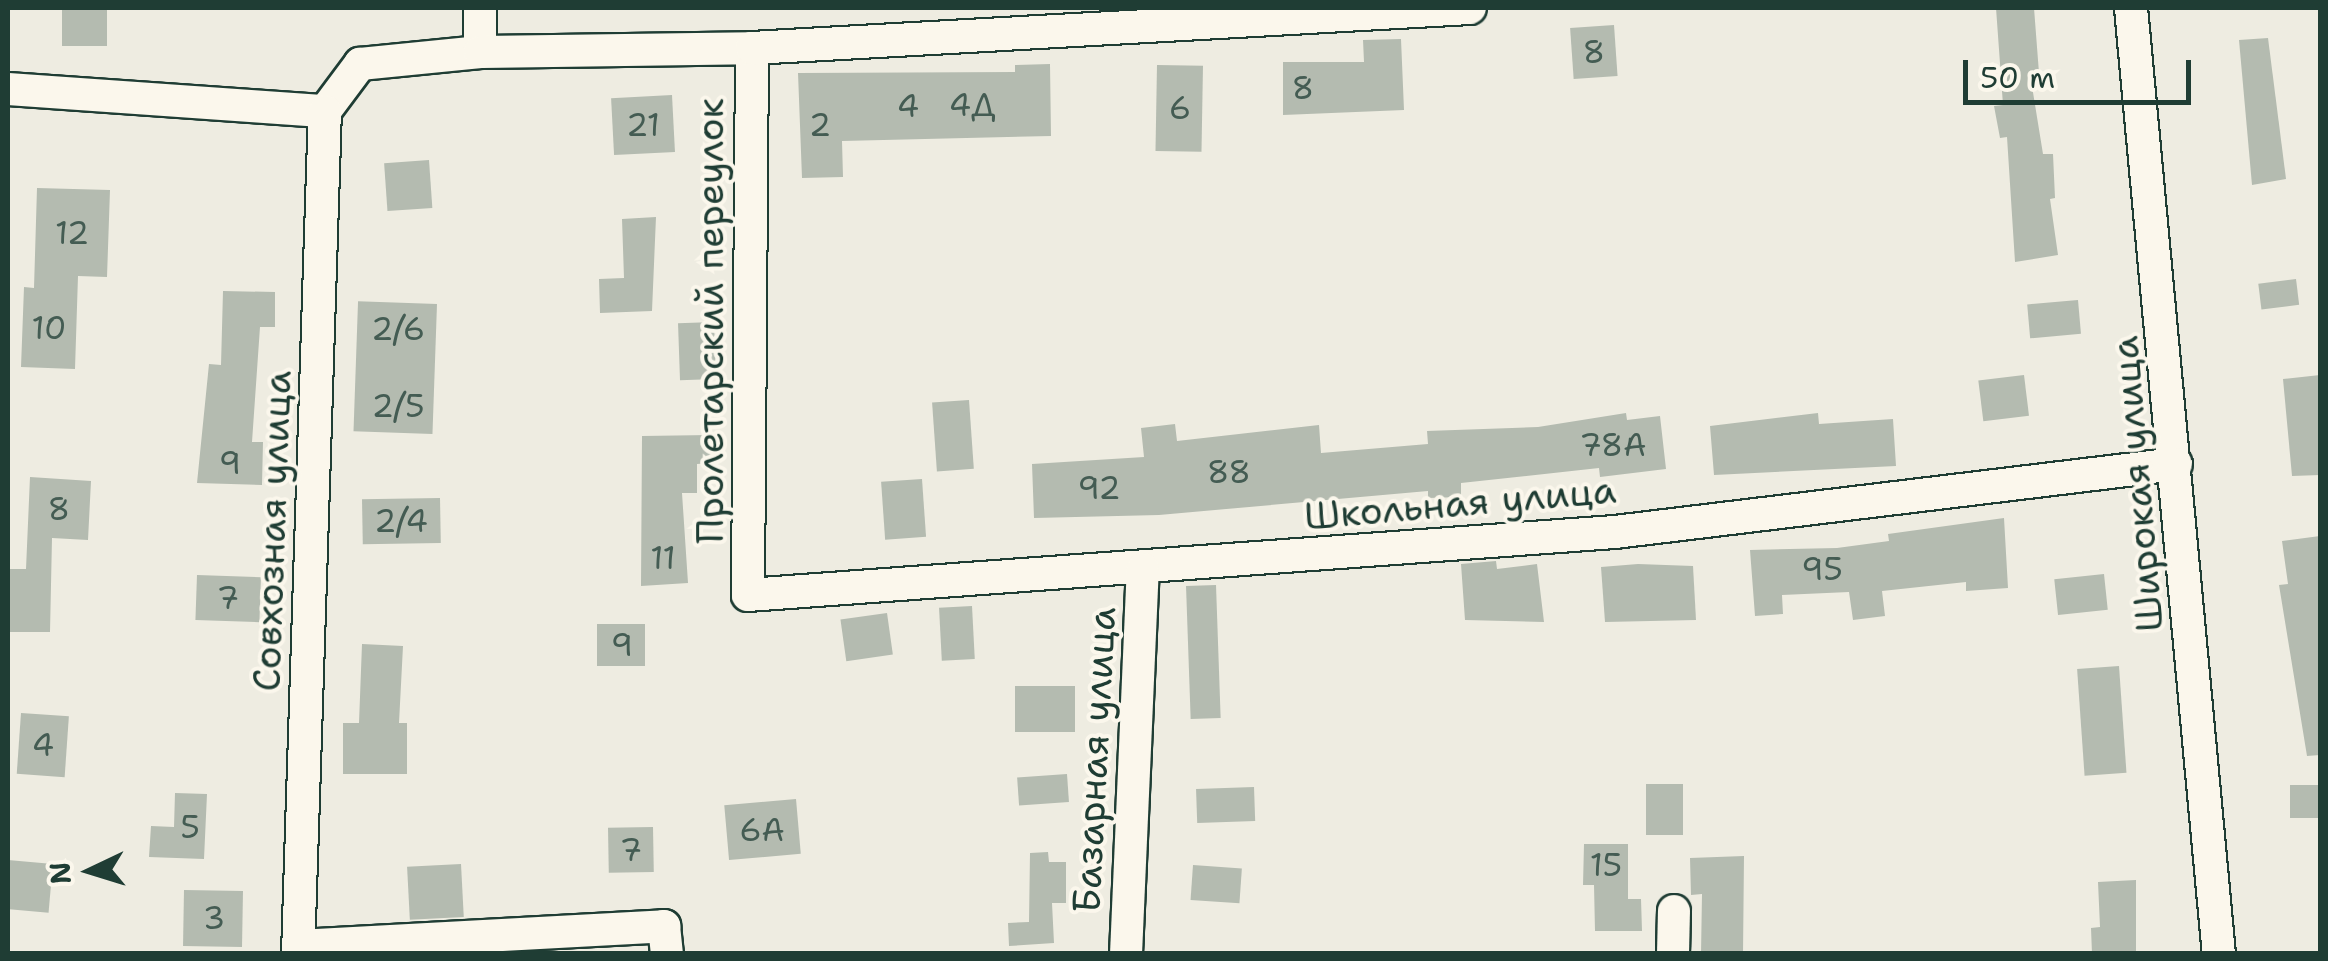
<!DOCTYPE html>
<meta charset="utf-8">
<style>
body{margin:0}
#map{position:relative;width:2328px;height:961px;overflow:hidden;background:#eeece1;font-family:"Shantell Sans",sans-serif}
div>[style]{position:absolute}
.building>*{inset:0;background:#b4bbb0;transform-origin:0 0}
.roads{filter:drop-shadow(2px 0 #1f3d34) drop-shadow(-2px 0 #1f3d34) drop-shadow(0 2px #1f3d34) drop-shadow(0 -2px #1f3d34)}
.minor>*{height:32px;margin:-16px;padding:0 16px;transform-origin:16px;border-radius:16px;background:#fbf7ec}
span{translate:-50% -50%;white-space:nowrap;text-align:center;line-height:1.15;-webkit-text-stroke:8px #fbf7ec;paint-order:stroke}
.number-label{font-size:32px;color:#445c53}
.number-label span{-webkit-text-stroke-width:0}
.street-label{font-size:38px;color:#1f3d34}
.frame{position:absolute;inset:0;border:10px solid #1f3d34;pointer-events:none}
.north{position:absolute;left:40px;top:821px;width:100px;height:100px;-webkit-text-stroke:8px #fbf7ec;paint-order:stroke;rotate:266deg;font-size:28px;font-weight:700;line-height:40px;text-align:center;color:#1f3d34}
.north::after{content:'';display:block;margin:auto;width:35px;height:45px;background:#1f3d34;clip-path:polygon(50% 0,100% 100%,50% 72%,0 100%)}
.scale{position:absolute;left:1963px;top:60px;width:228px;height:45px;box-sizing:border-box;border:5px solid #1f3d34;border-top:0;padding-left:12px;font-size:30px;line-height:35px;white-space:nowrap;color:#1f3d34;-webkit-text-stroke:8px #fbf7ec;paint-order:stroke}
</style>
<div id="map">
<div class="building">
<div style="left:62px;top:8px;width:45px;height:38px"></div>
<div style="clip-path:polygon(1996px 8px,2034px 8px,2039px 73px,2030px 74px,2043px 154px,2053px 154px,2055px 198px,2050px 199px,2058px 255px,2015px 262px,2007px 137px,2000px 138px,1994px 106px,2003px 105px)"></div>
<div style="left:1614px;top:25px;width:51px;height:44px;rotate:86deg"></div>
<div style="clip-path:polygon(2268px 38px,2286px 179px,2252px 185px,2239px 40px)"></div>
<div style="clip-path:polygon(1401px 39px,1404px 110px,1283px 115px,1283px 62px,1364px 62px,1363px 40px)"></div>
<div style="clip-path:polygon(1050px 64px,1051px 136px,842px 141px,843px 177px,802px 178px,798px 73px,1015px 72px,1015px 65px)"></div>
<div style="left:1157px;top:65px;width:46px;height:86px;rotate:1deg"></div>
<div style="left:672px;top:95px;width:57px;height:61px;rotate:87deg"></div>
<div style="left:429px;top:160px;width:48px;height:45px;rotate:86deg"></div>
<div style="clip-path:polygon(37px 188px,110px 190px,107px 277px,78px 276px,75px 369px,21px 367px,24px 287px,34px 288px)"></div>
<div style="clip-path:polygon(656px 217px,652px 311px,600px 313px,599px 279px,624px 278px,622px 219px)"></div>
<div style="left:2296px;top:279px;width:26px;height:38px;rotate:83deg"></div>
<div style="clip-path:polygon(223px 291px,275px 292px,275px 327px,260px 327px,252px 442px,263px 442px,262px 485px,197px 483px,209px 364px,221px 365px)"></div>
<div style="left:2078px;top:300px;width:34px;height:51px;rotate:85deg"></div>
<div style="left:437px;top:304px;width:130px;height:79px;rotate:92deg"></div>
<div style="left:714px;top:322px;width:57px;height:36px;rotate:88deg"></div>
<div style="left:2024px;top:375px;width:41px;height:46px;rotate:83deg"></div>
<div style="clip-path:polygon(2320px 375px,2320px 475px,2292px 476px,2283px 379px)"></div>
<div style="left:969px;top:400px;width:69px;height:37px;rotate:86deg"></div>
<div style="clip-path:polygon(1626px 413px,1627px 420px,1660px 416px,1666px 469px,1600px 477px,1599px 468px,1461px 483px,1461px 497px,1428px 498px,1428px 491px,1159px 515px,1034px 518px,1032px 464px,1144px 457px,1141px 428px,1175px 424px,1177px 441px,1319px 425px,1321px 453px,1428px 444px,1427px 431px,1538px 427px)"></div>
<div style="clip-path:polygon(1818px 413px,1819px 424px,1893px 419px,1896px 466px,1714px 475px,1710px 426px)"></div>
<div style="clip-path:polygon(710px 435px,711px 463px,697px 464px,697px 493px,682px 493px,688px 583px,641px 586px,642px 436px)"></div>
<div style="clip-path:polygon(30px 477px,91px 481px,88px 540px,52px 538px,50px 632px,8px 632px,8px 569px,26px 569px)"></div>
<div style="left:922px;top:479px;width:58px;height:41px;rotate:86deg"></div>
<div style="left:440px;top:498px;width:45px;height:78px;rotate:89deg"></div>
<div style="clip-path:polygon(2004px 518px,2008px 588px,1966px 591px,1966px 582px,1882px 591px,1885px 616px,1853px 620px,1849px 592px,1782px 595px,1783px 614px,1755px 616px,1750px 550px,1837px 548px,1889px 541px,1888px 534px)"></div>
<div style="clip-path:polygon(2320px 536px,2320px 755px,2307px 756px,2279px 585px,2288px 584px,2282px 541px)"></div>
<div style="clip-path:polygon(1496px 561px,1497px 569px,1537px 564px,1544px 622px,1465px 620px,1461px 564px)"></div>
<div style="clip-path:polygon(1638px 564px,1693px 566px,1696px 620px,1605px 622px,1601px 567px)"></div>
<div style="left:2104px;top:574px;width:36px;height:50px;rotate:84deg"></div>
<div style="left:197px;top:575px;width:64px;height:45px;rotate:2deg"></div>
<div style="left:1216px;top:585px;width:133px;height:30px;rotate:88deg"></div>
<div style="left:972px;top:606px;width:53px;height:33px;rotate:87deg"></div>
<div style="left:887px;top:613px;width:42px;height:47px;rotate:82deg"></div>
<div style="left:597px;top:624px;width:48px;height:42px"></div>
<div style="clip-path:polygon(362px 644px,403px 646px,399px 723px,407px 723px,407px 774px,343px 774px,343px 723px,359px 723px)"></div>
<div style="left:2119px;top:666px;width:107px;height:42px;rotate:86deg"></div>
<div style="left:1015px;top:686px;width:60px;height:46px"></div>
<div style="left:21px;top:713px;width:48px;height:61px;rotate:4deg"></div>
<div style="left:1067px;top:774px;width:28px;height:50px;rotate:86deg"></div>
<div style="left:1646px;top:784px;width:37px;height:51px"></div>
<div style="left:2320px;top:785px;width:33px;height:30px;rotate:90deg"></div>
<div style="left:1254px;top:787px;width:34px;height:58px;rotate:88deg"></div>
<div style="clip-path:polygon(175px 793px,207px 794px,204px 859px,149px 857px,151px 826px,174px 827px)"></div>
<div style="left:796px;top:799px;width:55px;height:72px;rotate:85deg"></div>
<div style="left:653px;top:827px;width:45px;height:45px;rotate:89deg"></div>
<div style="clip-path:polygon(1584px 844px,1628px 844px,1628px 899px,1641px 899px,1642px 931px,1595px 931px,1594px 885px,1583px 885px)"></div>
<div style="clip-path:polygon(1048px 852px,1049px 862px,1066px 862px,1066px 903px,1052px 903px,1054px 943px,1009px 946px,1008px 923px,1029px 922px,1030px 853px)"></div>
<div style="clip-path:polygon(1744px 856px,1743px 954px,1701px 954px,1702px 894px,1691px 895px,1690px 858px)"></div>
<div style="left:8px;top:860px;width:45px;height:49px;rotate:5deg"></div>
<div style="left:461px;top:864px;width:53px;height:54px;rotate:87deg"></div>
<div style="left:1193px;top:865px;width:49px;height:35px;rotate:4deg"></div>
<div style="clip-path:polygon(2136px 880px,2136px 954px,2092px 954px,2091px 928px,2100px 927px,2098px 882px)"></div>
<div style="left:184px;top:890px;width:59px;height:56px;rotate:1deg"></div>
</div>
<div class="roads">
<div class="minor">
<div style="left:2131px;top:8px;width:950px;rotate:84.69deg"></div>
<div style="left:752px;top:48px;width:547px;rotate:90.42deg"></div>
<div style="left:748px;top:595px;width:869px;rotate:-4.16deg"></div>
<div style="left:1615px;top:532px;width:565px;rotate:-6.91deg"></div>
<div style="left:480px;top:52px;width:44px;rotate:-90deg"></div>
<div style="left:8px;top:89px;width:318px;rotate:4deg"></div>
<div style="left:325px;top:111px;width:59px;rotate:-53.3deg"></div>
<div style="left:360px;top:64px;width:121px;rotate:-5.7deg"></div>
<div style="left:480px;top:52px;width:272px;rotate:-0.8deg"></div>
<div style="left:752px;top:48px;width:719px;rotate:-3.19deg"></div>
<div style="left:298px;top:946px;width:367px;rotate:-3.1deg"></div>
<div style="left:664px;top:926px;width:28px;rotate:84deg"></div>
<div style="left:298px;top:954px;width:843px;rotate:-88.17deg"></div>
<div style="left:1126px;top:954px;width:385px;rotate:-87.5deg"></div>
<div style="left:1673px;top:954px;width:43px;rotate:-88.7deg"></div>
</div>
</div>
<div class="number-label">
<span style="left:1594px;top:52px">8</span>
<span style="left:1303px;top:88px">8</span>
<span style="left:972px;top:105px">4Д</span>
<span style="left:908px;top:106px">4</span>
<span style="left:1180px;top:108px">6</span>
<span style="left:643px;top:125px">21</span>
<span style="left:820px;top:125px">2</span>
<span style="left:72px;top:233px">12</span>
<span style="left:49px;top:328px">10</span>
<span style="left:398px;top:329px">2/6</span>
<span style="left:398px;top:406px">2/5</span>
<span style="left:1613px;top:445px">78А</span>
<span style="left:230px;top:463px">9</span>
<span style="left:1229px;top:472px">88</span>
<span style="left:1099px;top:488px">92</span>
<span style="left:59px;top:509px">8</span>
<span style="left:401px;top:521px">2/4</span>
<span style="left:663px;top:558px">11</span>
<span style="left:1822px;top:569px">95</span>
<span style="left:228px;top:598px">7</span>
<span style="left:622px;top:645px">9</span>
<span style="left:43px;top:745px">4</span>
<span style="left:190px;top:827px">5</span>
<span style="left:762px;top:830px">6А</span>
<span style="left:631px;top:850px">7</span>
<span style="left:1606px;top:865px">15</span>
<span style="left:214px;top:918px">3</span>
</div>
<div class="street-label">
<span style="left:710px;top:321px;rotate:-90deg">Пролетарский переулок</span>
<span style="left:2137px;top:484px;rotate:-95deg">Широкая улица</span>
<span style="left:1460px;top:503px;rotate:-5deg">Школьная улица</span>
<span style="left:272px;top:531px;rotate:-88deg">Совхозная улица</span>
<span style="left:1094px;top:760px;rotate:-87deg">Базарная улица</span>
</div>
<div class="frame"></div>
<div class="north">N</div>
<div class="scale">50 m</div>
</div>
